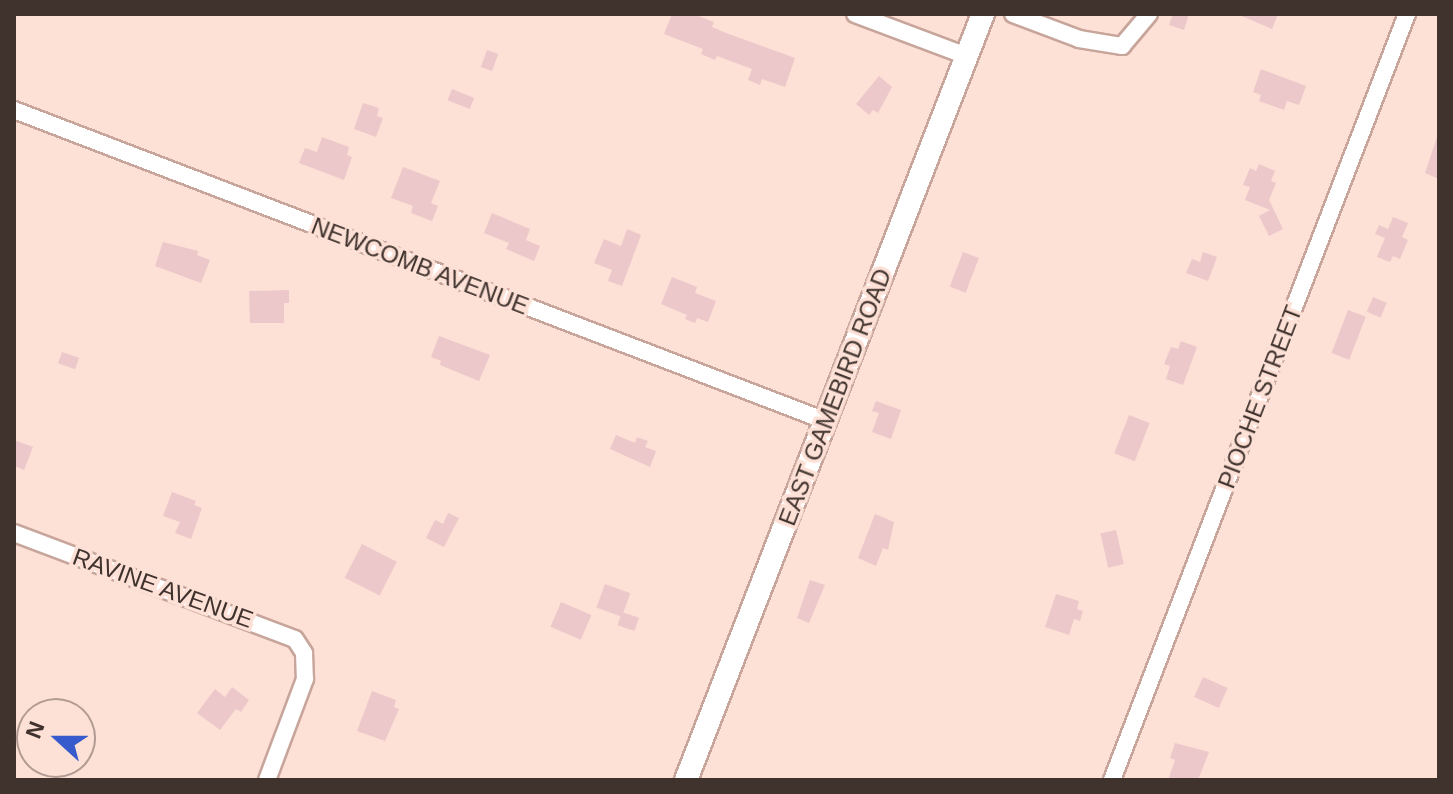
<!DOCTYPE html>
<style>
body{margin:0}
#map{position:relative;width:1453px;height:794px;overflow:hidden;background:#fde0d6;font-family:Arial,sans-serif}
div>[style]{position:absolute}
.building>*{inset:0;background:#edc8ca;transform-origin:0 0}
.roads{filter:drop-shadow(2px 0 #c7a59a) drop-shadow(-2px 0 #c7a59a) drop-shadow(0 2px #c7a59a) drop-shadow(0 -2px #c7a59a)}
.minor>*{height:16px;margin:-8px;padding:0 8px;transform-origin:8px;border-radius:8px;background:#fff}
.major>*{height:22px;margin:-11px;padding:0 11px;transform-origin:11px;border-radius:11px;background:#fff}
span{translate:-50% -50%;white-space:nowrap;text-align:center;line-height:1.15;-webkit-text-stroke:7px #fde0d6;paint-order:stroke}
.street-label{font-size:24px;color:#40332e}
.frame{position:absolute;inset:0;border:16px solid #40332e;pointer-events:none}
.north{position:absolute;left:16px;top:698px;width:80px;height:80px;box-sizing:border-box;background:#fde0d6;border:2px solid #b19b93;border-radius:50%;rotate:291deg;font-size:22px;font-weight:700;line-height:32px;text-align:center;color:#40332e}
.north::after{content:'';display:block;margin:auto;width:28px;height:36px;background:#375bcc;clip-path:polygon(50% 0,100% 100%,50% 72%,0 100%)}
</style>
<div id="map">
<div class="building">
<div style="clip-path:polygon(672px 14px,693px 14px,714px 22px,712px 27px,726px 33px,795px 58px,785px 87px,762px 79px,760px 85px,748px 80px,752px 69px,717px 56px,715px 60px,701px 54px,703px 49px,664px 34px)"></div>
<div style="clip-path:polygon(1173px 14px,1189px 14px,1184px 30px,1169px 25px)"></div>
<div style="clip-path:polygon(1237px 14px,1278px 14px,1272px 29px)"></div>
<div style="left:487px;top:50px;width:12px;height:18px;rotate:20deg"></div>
<div style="clip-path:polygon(1261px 69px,1306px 86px,1299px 105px,1287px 101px,1284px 110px,1259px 101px,1261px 95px,1253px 92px)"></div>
<div style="clip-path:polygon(879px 76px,892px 87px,878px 113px,873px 110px,869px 115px,856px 104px)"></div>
<div style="left:452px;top:89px;width:24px;height:12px;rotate:22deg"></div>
<div style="clip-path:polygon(363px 103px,379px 108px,377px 116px,383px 118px,376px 137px,354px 129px)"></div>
<div style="clip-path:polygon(1439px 131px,1439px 179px,1425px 173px)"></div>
<div style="clip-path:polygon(322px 137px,349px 147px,347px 155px,352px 157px,344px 180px,299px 163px,305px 148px,317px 152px)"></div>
<div style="clip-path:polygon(1259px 164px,1275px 171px,1271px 181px,1276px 183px,1269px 200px,1283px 229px,1269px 236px,1259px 216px,1270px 210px,1245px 200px,1250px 187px,1243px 185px,1250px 168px,1256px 171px)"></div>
<div style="clip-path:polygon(403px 167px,440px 181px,431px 203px,438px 206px,432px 221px,411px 213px,413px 206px,391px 198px)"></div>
<div style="clip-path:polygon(492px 213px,530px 229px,526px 240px,540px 246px,534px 261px,506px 249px,509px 243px,484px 233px)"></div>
<div style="clip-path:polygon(1393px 217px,1408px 223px,1402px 237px,1408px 240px,1400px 259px,1393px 256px,1390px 262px,1377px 257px,1385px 238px,1375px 234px,1379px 225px,1388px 229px)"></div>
<div style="clip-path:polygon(627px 229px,641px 235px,622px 286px,608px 281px,612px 270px,594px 263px,604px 239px,621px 246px)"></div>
<div style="clip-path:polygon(163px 242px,198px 251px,197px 255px,210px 260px,201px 283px,155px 266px)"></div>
<div style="left:963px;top:252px;width:17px;height:37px;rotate:21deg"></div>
<div style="clip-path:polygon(1203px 252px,1217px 257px,1208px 281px,1186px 273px,1192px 259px,1200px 262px)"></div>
<div style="clip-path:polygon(672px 277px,697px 287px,695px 293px,716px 301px,708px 322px,697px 318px,695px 323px,685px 319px,687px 315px,661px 304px)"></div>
<div style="clip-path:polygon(289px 290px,289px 303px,284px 303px,284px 323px,250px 323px,249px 291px)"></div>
<div style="left:1373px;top:297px;width:15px;height:16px;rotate:23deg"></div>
<div style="left:1348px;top:310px;width:19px;height:46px;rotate:21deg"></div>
<div style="clip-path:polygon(439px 336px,490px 355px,479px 381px,440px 365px,441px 361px,431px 357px)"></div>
<div style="clip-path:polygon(1181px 341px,1197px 347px,1183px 385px,1166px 379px,1170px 366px,1164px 364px,1171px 347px,1178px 349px)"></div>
<div style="left:62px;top:352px;width:18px;height:12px;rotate:19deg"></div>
<div style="clip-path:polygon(876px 401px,901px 410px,891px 439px,872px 432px,879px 413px,872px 411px)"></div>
<div style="left:1129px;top:415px;width:22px;height:41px;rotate:21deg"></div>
<div style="clip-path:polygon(616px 435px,635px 443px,637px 437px,648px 441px,645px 447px,656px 451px,650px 467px,610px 449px)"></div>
<div style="clip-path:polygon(14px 440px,33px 447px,24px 470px,14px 466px)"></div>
<div style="clip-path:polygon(172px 492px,196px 501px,194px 505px,202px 508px,191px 539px,175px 533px,180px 522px,163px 516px)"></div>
<div style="clip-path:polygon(448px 513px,459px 518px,444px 547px,426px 538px,435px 520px,443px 524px)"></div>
<div style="clip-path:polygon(875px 514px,894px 522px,888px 550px,883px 548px,876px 566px,858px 558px)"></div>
<div style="left:1116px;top:530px;width:35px;height:16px;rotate:77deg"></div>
<div style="left:362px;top:544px;width:39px;height:38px;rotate:27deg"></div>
<div style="clip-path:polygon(810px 580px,825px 585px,809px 623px,797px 618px)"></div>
<div style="left:605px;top:584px;width:27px;height:25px;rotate:20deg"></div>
<div style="clip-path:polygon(1056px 594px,1079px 601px,1077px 609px,1083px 611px,1080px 621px,1074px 619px,1069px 635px,1045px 627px)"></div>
<div style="left:561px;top:602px;width:33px;height:27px;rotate:23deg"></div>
<div style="left:622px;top:612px;width:18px;height:14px;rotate:19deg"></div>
<div style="left:1203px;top:677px;width:27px;height:22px;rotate:24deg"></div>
<div style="clip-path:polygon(232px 687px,249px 700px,241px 712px,236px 709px,220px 730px,197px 713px,215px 689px,225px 697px)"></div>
<div style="clip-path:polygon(372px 691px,396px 700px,394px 707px,399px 709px,385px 741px,357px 731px)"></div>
<div style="clip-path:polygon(1175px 743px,1209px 752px,1198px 780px,1168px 780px,1175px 760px,1170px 758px)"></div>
</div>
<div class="roads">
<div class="minor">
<div style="left:855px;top:14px;width:120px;rotate:20.6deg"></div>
<div style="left:1013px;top:14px;width:71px;rotate:20.7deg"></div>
<div style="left:1079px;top:39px;width:44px;rotate:9.2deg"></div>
<div style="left:1122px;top:46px;width:42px;rotate:-49.8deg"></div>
<div style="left:14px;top:110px;width:870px;rotate:20.96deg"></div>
<div style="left:14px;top:533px;width:300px;rotate:20.7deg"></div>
<div style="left:295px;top:639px;width:17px;rotate:57deg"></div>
<div style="left:304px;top:653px;width:26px;rotate:88deg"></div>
<div style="left:305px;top:679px;width:108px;rotate:110.6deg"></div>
<div style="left:1112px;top:780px;width:821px;rotate:-68.94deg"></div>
</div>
<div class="major">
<div style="left:686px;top:780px;width:822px;rotate:-68.81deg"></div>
</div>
</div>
<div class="street-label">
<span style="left:420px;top:266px;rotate:21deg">NEWCOMB AVENUE</span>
<span style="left:835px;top:397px;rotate:-69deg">EAST GAMEBIRD ROAD</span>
<span style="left:1260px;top:397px;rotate:-69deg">PIOCHE STREET</span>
<span style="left:163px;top:588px;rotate:20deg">RAVINE AVENUE</span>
</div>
<div class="frame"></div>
<div class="north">N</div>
</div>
